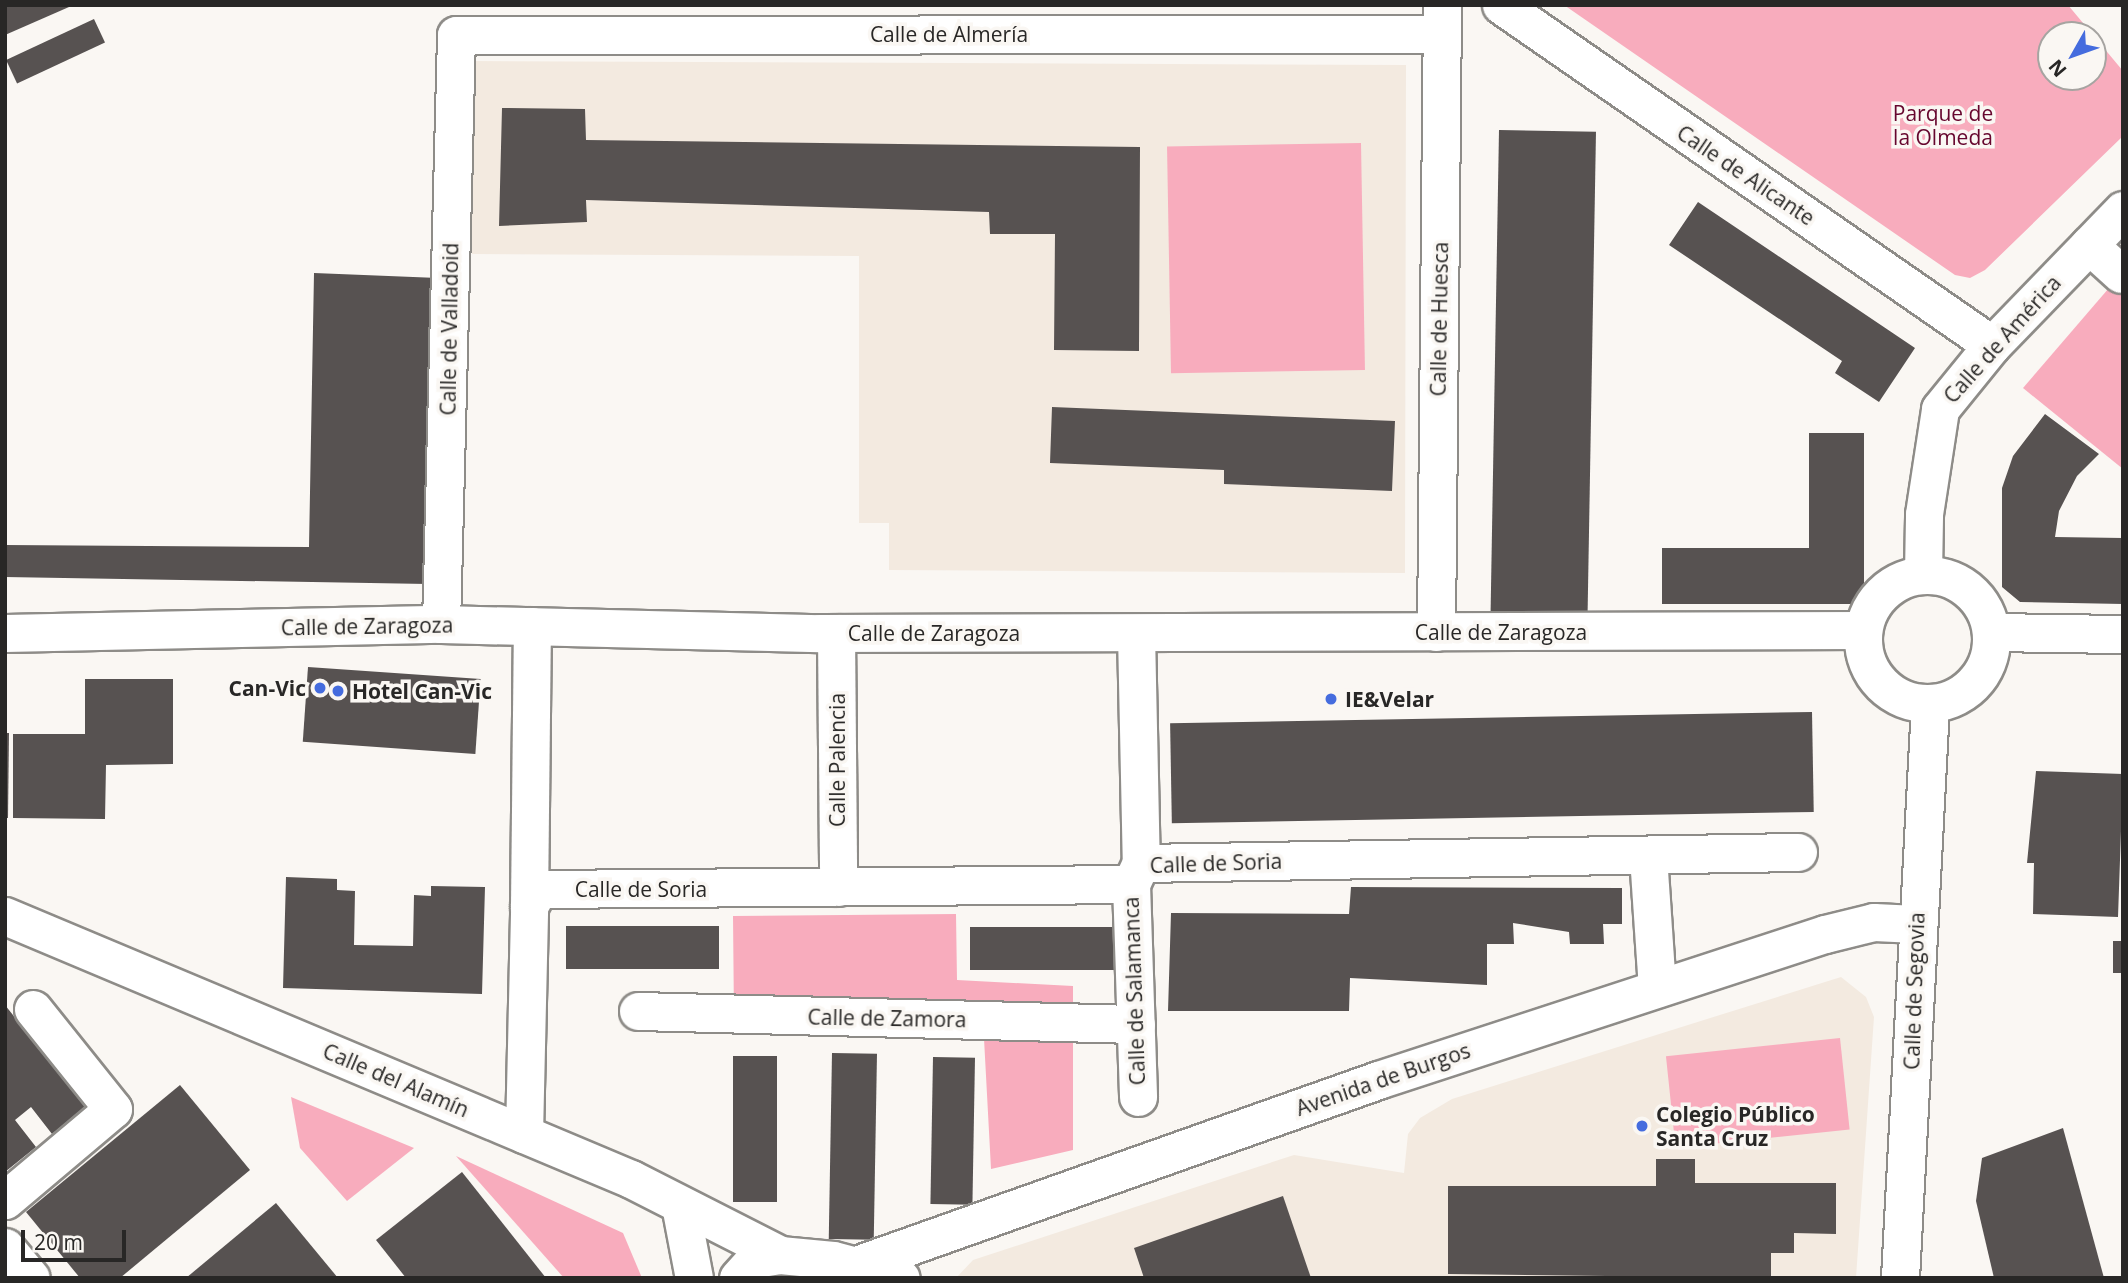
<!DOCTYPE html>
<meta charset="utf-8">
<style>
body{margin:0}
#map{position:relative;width:2128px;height:1283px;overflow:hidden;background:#faf7f3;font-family:"Open Sans",sans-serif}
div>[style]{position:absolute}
.built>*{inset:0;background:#f3eae0}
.green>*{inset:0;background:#f8acbd;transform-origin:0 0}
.building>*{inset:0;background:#575251;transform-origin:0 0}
.roads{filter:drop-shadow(2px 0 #8e8c88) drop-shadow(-2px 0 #8e8c88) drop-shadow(0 2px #8e8c88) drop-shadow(0 -2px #8e8c88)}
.minor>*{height:37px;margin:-18.5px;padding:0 18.5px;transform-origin:18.5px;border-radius:18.5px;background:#fff}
.minor>.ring{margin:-18.5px;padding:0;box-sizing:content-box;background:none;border:37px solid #fff;border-radius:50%}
.dots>*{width:19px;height:19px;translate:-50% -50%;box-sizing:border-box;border:4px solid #faf7f3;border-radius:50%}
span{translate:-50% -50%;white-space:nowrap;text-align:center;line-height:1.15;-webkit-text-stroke:7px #faf7f3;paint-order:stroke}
.street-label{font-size:21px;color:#282726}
.park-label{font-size:21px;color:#66062e}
.poi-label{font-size:21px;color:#282726;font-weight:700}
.right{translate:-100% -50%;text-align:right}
.left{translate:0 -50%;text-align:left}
.frame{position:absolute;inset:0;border:7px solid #282726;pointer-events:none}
.north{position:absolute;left:2037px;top:21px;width:70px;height:70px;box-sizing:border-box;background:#faf7f3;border:2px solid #a6a4a1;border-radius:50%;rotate:230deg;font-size:19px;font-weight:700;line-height:28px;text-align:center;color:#282726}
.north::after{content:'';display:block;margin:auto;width:24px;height:32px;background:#456cde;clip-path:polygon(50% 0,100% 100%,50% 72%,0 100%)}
.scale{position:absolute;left:21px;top:1230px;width:105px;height:32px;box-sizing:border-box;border:4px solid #282726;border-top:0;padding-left:9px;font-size:21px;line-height:24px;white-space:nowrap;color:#282726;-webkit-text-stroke:5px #faf7f3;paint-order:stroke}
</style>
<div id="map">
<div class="built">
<div style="clip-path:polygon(472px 61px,1406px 65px,1405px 573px,889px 570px,889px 523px,859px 523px,859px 256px,472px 254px)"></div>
<div style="clip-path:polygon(1841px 977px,1866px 997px,1874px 1017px,1856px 1278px,956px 1278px,973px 1260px,1294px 1155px,1404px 1173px,1408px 1134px,1420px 1118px,1452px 1099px)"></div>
</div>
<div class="green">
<div style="clip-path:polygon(1564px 5px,2068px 5px,2093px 35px,2051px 35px,2051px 77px,2093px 77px,2093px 35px,2123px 71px,2123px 136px,1985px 270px,1970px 278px,1955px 275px)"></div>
<div style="left:1361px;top:143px;width:227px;height:194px;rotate:89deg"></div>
<div style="clip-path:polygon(2121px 274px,2123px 275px,2123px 469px,2023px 388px)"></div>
<div style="clip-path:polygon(956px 914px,957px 980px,1073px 986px,1073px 1150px,991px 1169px,983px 1020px,734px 1019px,733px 916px)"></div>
<div style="left:1840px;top:1038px;width:92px;height:175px;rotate:84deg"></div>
<div style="clip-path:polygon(291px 1097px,414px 1148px,347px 1201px,300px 1148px)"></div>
<div style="clip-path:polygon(456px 1156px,623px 1233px,642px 1278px,564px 1278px)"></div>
</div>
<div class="building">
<div style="clip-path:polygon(5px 5px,68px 5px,69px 7px,5px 35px)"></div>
<div style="left:94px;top:19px;width:26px;height:97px;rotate:65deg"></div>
<div style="clip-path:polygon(502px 108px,585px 109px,586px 140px,1140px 147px,1139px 351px,1054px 350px,1055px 234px,990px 234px,989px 212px,586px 200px,587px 222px,499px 226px)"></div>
<div style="left:1499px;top:130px;width:97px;height:482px;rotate:1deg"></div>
<div style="clip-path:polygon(1698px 202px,1915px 348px,1879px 402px,1835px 373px,1842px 361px,1669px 245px)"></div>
<div style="clip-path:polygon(314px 273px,438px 278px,428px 584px,5px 577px,5px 545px,309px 547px)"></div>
<div style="clip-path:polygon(1052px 407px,1395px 421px,1392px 491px,1224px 484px,1224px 470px,1050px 463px)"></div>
<div style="clip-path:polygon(2045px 414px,2099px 454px,2077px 476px,2059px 511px,2055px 537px,2123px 538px,2123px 604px,2020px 602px,2002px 587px,2002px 488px,2013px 456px)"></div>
<div style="clip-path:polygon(1809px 433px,1864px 433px,1864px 604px,1662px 604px,1662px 548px,1809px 548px)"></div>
<div style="left:308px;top:667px;width:173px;height:75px;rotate:4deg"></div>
<div style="clip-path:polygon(85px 679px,173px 679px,173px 764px,106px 765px,105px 819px,13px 818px,13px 734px,85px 734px)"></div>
<div style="left:1812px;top:712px;width:100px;height:642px;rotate:89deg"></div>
<div style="clip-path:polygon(5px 733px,9px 733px,8px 818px,5px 818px)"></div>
<div style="clip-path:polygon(2036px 771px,2123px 774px,2118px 917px,2033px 914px,2034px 863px,2027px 863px)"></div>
<div style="clip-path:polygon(286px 877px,337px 879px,337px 890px,355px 891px,354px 945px,413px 946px,414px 895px,431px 896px,431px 886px,485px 887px,482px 994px,283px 988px)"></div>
<div style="clip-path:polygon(1351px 887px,1622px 888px,1622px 924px,1603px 924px,1604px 944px,1570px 944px,1569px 932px,1513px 923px,1514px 944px,1487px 944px,1487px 985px,1350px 978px,1349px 1011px,1168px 1011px,1171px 913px,1349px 914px)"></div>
<div style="left:566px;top:926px;width:153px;height:43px"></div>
<div style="left:970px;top:927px;width:152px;height:43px"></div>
<div style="left:2113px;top:941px;width:10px;height:32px"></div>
<div style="clip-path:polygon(5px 1005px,86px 1107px,52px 1134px,31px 1107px,15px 1120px,36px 1147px,5px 1172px)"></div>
<div style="left:832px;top:1053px;width:45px;height:186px;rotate:1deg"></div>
<div style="left:733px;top:1056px;width:44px;height:146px"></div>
<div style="left:933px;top:1057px;width:42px;height:147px;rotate:1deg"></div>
<div style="clip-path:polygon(180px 1085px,250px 1170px,120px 1278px,80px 1278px,26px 1212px)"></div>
<div style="clip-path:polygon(2063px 1128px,2104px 1278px,1994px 1278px,1976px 1201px,1982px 1158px)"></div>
<div style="clip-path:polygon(1656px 1159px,1695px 1159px,1695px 1183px,1836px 1183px,1836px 1234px,1794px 1233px,1794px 1253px,1771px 1253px,1771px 1278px,1448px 1274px,1448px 1186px,1656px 1186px)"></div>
<div style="clip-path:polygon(462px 1172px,546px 1278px,406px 1278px,376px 1240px)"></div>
<div style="clip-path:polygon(1283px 1196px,1311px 1278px,1144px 1278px,1134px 1248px)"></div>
<div style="clip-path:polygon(276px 1203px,338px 1278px,186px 1278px)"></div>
</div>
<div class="roads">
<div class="minor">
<div style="left:1501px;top:5px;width:597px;rotate:34.7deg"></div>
<div style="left:2089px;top:245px;width:43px;rotate:42.2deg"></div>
<div style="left:1923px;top:574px;width:60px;rotate:-89deg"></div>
<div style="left:1924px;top:514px;width:106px;rotate:-81.3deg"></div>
<div style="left:1940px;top:409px;width:82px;rotate:-50.9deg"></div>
<div style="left:1992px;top:345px;width:188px;rotate:-45.9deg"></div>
<div class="ring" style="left:1863px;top:575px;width:91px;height:91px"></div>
<div style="left:441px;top:624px;width:589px;rotate:-88.54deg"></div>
<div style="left:456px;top:35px;width:986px;rotate:-0.06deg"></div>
<div style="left:1436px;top:632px;width:627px;rotate:-89.45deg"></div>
<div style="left:1992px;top:632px;width:131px;rotate:0.9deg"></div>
<div style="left:5px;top:633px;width:436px;rotate:-1.2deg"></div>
<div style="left:441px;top:624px;width:379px;rotate:1.4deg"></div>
<div style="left:820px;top:633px;width:1043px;rotate:-0.16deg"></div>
<div style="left:836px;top:633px;width:254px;rotate:89.5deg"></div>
<div style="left:1136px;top:633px;width:230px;rotate:88.8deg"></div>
<div style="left:1648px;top:856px;width:132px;rotate:86.1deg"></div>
<div style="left:1131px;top:884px;width:213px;rotate:88.1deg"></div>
<div style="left:529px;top:906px;width:280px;rotate:-89.4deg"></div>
<div style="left:5px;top:916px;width:679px;rotate:22.79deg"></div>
<div style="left:631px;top:1179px;width:167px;rotate:27deg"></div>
<div style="left:638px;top:1011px;width:498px;rotate:1.5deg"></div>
<div style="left:524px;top:1134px;width:228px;rotate:-88.7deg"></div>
<div style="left:529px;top:906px;width:20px;rotate:-60deg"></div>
<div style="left:539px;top:889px;width:592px;rotate:-0.48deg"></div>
<div style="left:1131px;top:884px;width:23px;rotate:-65deg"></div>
<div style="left:1141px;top:863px;width:657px;rotate:-0.96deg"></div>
<div style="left:5px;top:1200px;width:141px;rotate:-40.1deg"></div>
<div style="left:113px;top:1109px;width:128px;rotate:-128.7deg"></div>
<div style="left:681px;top:1210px;width:69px;rotate:79.2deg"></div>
<div style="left:5px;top:1247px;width:40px;rotate:50deg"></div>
<div style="left:856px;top:1265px;width:554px;rotate:-19.51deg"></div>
<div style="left:1378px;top:1080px;width:470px;rotate:-18.1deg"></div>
<div style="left:1825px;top:934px;width:50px;rotate:-13.8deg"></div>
<div style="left:1874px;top:922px;width:42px;rotate:2.7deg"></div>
<div style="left:738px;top:1278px;width:25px;rotate:-48deg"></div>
<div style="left:755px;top:1259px;width:25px;rotate:-9deg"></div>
<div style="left:780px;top:1255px;width:53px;rotate:5.4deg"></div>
<div style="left:833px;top:1260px;width:70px;rotate:14.8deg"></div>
<div style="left:1900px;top:1278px;width:574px;rotate:-87deg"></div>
</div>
</div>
<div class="dots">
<div style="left:320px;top:688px;background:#456cde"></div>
<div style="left:338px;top:691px;background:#456cde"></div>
<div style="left:1331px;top:699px;background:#456cde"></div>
<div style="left:1642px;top:1126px;background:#456cde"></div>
</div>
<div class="street-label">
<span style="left:949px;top:34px">Calle de Almería</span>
<span style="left:1746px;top:175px;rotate:34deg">Calle de Alicante</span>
<span style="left:1439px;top:319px;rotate:-89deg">Calle de Huesca</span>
<span style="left:449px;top:329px;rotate:-89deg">Calle de Valladoid</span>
<span style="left:2002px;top:339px;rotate:-48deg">Calle de América</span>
<span style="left:367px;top:626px;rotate:-1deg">Calle de Zaragoza</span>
<span style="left:1501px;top:632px">Calle de Zaragoza</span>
<span style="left:934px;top:633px">Calle de Zaragoza</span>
<span style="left:837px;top:760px;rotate:-90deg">Calle Palencia</span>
<span style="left:1216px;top:863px;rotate:-2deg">Calle de Soria</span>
<span style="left:641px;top:889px">Calle de Soria</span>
<span style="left:1134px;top:991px;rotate:-92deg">Calle de Salamanca</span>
<span style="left:1914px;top:991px;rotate:-88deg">Calle de Segovia</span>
<span style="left:887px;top:1018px;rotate:1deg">Calle de Zamora</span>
<span style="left:1383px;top:1079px;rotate:-19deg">Avenida de Burgos</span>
<span style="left:396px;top:1080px;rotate:23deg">Calle del Alamín</span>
</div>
<div class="park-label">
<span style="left:1943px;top:125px">Parque de<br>la Olmeda</span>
</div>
<div class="poi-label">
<span class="right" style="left:306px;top:688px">Can-Vic</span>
<span class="left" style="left:352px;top:691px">Hotel Can-Vic</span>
<span class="left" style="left:1345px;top:699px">IE&amp;Velar</span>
<span class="left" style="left:1656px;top:1126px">Colegio Público<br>Santa Cruz</span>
</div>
<div class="frame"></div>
<div class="north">N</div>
<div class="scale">20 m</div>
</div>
